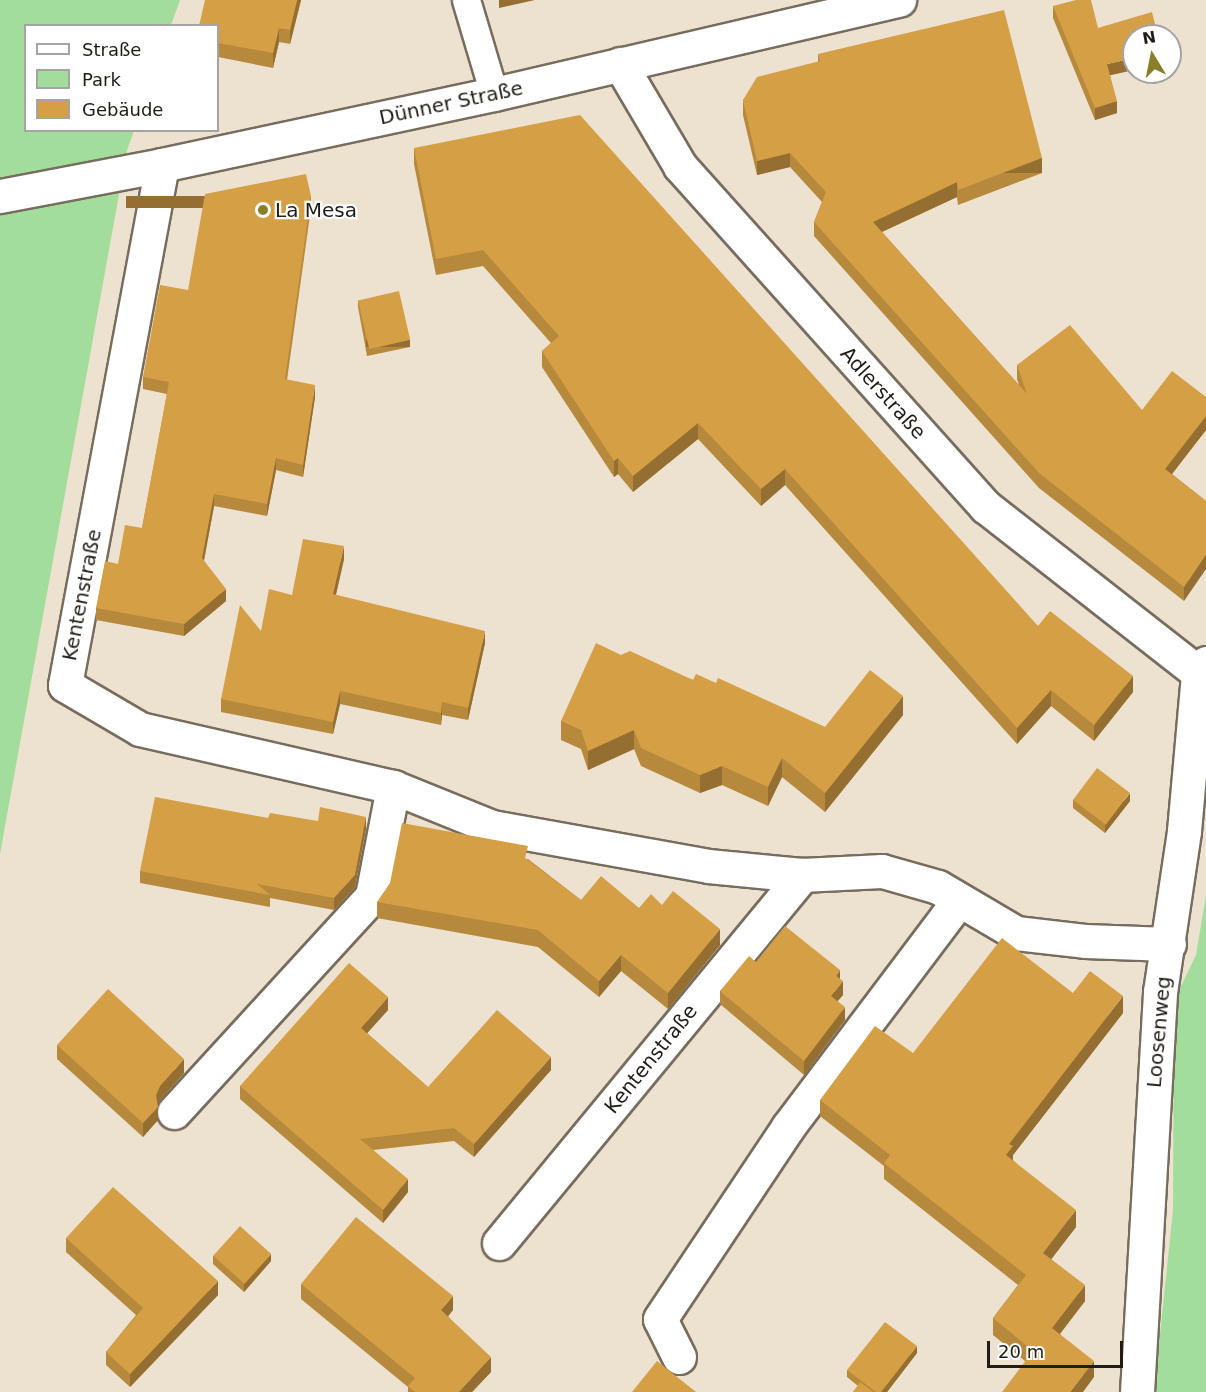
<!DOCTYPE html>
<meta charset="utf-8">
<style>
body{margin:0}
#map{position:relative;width:1206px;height:1392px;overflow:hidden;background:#ede1d0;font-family:"DejaVu Sans",sans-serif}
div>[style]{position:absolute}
.green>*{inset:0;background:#a2dd9b}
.roads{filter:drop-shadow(2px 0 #776c5d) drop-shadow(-2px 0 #776c5d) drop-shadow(0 2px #776c5d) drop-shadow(0 -2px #776c5d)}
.lane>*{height:27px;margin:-13.5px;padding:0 13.5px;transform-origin:13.5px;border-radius:13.5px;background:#fff}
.street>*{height:33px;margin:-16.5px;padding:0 16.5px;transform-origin:16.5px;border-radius:16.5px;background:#fff}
.secondary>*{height:33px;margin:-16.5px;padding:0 16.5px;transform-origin:16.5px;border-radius:16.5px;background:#fff}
.wall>*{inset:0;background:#b7893c}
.shaded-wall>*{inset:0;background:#956f31;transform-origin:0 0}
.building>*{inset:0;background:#d59f46;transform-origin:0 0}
.dots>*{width:16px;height:16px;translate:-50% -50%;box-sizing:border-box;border:3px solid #fff;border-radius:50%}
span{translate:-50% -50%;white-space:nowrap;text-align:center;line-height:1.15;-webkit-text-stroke:4.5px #fff;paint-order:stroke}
.street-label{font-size:20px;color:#211c16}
.poi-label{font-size:20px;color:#211c16}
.left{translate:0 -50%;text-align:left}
.legend{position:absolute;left:24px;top:24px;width:195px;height:108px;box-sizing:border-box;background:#fff;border:2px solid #a6a4a2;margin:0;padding:8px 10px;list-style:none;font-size:18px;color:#211c16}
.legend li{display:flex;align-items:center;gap:12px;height:30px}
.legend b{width:30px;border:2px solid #a6a4a2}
.north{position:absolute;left:1122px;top:24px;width:60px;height:60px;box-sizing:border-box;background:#fff;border:2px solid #a6a4a2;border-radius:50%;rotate:350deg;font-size:16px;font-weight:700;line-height:24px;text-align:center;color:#211c16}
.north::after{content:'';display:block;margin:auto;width:21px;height:27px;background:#887f27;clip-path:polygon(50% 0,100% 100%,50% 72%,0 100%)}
.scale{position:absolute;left:987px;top:1341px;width:136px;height:27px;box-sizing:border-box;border:3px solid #211c16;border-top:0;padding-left:8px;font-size:18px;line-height:21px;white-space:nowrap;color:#211c16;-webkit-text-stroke:4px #fff;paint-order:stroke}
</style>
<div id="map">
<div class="green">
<div style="clip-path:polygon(0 0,180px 0,171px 25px,26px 26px,26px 130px,134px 131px,127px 150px,0 854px)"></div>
<div style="clip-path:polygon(1206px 895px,1206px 1392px,1154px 1392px,1173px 1210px,1174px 1001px,1196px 955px)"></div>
</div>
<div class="roads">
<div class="lane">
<div style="left:466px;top:0;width:98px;rotate:73.4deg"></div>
</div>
<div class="street">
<div style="left:620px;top:64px;width:118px;rotate:59.5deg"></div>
<div style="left:680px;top:166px;width:458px;rotate:48.1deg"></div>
<div style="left:986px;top:507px;width:279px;rotate:38deg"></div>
<div style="left:162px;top:165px;width:529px;rotate:100.57deg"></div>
<div style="left:65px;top:685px;width:87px;rotate:30.4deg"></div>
<div style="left:140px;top:729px;width:260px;rotate:12.9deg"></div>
<div style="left:393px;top:787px;width:107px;rotate:22deg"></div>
<div style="left:492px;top:827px;width:219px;rotate:10.2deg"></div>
<div style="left:708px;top:866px;width:94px;rotate:5.5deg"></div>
<div style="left:802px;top:875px;width:80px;rotate:-2.9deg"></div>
<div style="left:882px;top:871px;width:58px;rotate:15.9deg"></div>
<div style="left:938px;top:887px;width:91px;rotate:30.5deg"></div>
<div style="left:1016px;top:933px;width:69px;rotate:6.6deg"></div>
<div style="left:1085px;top:941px;width:84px;rotate:2deg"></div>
<div style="left:174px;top:1112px;width:293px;rotate:-47.5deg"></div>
<div style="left:372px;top:896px;width:111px;rotate:-79.1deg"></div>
<div style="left:499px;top:1243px;width:477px;rotate:-50.5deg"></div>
<div style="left:679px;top:1357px;width:42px;rotate:-116.6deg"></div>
<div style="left:660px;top:1319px;width:231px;rotate:-56.3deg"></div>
<div style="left:788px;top:1127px;width:283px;rotate:-53deg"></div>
<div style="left:1137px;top:1392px;width:401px;rotate:-86.7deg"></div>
<div style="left:1160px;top:992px;width:163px;rotate:-81.5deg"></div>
<div style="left:1184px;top:831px;width:159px;rotate:-84.9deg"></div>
<div style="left:1198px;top:673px;width:13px;rotate:-51deg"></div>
</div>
<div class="secondary">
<div style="left:0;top:196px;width:165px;rotate:-10.8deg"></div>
<div style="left:162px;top:165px;width:340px;rotate:-12.1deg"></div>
<div style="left:494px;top:94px;width:416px;rotate:-13.1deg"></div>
</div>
</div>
<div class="wall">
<div style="clip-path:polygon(301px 0,290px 44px,279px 42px,273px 68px,218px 57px,218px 26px)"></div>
<div style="clip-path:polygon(1053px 6px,1110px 75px,1117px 113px,1095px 120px,1053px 18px)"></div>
<div style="clip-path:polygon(818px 54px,1042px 173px,958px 205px,957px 197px,882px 232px,1019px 385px,1017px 379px,1017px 365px,1142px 410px,1206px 397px,1206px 430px,1172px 474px,1206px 501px,1184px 601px,1039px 488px,814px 236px,814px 222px,822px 202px,790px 167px,757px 175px,743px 115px,743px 100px,818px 62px)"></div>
<div style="clip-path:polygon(414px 148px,1038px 626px,1133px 692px,1094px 741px,1051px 706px,1017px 744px,785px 485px,761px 506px,698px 439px,633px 492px,618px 474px,614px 477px,542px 367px,542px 351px,551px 343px,483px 266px,436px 275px,414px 164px)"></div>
<div style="clip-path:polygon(311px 208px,287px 380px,315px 397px,303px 477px,276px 470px,267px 516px,214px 506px,204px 561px,226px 601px,184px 636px,96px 620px,96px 608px,118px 564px,142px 528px,167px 394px,143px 389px,143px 377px,188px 290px)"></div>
<div style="clip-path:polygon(358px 300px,410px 347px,367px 356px,358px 307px)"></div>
<div style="clip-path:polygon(344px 559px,336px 595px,485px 643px,468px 720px,442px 715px,441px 725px,340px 704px,333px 734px,221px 712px,221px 699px,261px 631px,292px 595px)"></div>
<div style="clip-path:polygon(621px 655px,693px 680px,716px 683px,825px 727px,903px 715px,825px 812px,782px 777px,768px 806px,722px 785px,700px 793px,641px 766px,634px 749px,588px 770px,581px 749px,561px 740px,561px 721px)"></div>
<div style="clip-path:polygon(1073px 800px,1130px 801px,1105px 833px,1073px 808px)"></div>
<div style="clip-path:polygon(268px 818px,366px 829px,355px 887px,334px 910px,270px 898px,270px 907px,140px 883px,140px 871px)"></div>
<div style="clip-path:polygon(528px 859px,581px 900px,639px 908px,662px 905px,720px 945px,668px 1009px,621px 971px,599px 997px,538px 947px,377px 918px,377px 902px)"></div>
<div style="clip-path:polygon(756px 962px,843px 995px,837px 1001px,845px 1020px,804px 1075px,720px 1004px,720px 991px)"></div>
<div style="clip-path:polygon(388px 1010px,367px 1033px,428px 1087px,551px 1070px,474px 1157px,454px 1141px,373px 1150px,408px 1192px,383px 1223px,240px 1099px,240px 1086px)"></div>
<div style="clip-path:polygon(1123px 1013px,1013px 1155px,1013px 1160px,1076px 1227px,1051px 1259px,1085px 1301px,1060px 1334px,1094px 1377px,1025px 1361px,993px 1335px,993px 1318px,1018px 1285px,884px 1179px,884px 1166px,820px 1116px,820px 1100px,913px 1053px)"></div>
<div style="clip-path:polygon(57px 1045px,184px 1073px,160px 1100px,157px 1105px,158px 1120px,143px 1137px,57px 1059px)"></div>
<div style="clip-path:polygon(66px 1238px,218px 1295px,130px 1387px,106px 1365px,106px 1352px,136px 1315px,66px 1252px)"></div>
<div style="clip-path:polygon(213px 1256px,271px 1261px,244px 1292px,213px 1264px)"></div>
<div style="clip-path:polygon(301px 1284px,453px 1310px,448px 1316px,491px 1372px,472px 1392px,408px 1392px,408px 1387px,301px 1299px)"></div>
<div style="clip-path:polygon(917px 1353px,887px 1392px,853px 1392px,858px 1386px,847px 1377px,847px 1370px)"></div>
</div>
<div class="shaded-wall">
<div style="clip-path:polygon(297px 0,301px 0,290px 44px,290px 30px)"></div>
<div style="clip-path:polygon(499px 0,535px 0,499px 8px)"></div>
<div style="clip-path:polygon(279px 28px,279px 42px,273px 68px,273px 53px)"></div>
<div style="clip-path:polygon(1134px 58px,1134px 70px,1107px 76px,1107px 64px)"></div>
<div style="clip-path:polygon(1117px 101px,1117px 113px,1095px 120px,1095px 108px)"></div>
<div style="clip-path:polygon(790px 153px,790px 167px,757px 175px,757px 161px)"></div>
<div style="left:1042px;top:158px;width:15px;height:90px;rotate:90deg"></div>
<div style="clip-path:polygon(957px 182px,957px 197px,873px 236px,873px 222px)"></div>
<div style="left:311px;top:196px;width:12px;height:185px;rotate:90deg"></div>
<div style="left:410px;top:340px;width:7px;height:44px;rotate:90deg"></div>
<div style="clip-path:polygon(315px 385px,315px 397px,303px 477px,303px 465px)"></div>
<div style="clip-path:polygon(1206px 416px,1206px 430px,1165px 483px,1165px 469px)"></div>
<div style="clip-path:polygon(698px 423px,698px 439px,633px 492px,633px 476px)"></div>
<div style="clip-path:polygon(276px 458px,276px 470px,267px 516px,267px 504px)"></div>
<div style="clip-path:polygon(618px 458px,618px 474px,614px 477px,614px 461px)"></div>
<div style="clip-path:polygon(785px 469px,785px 485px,761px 506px,761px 489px)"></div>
<div style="clip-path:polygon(214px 494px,214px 506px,202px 570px,202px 558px)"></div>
<div style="clip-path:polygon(344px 546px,344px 559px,333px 607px,333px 594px)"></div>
<div style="clip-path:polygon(1206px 554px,1206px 569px,1184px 601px,1184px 587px)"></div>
<div style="clip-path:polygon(226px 589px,226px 601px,184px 636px,184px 624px)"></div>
<div style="clip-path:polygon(485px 631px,485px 643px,468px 720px,468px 708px)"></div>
<div style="clip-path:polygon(1133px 676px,1133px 692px,1094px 741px,1094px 725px)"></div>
<div style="clip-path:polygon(1051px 690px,1051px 706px,1017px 744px,1017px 728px)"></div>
<div style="clip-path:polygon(340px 691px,340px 704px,333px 734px,333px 722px)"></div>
<div style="clip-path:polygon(903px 696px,903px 715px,825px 812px,825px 793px)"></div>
<div style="clip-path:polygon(442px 702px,442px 715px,441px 725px,441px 713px)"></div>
<div style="clip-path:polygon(634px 730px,634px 749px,588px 770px,588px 751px)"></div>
<div style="clip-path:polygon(782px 758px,782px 777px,768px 806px,768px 787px)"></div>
<div style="clip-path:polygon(722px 766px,722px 785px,700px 793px,700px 775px)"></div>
<div style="clip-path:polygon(1130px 793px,1130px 801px,1105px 833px,1105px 826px)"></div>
<div style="clip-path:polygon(366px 817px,366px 829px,355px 887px,334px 910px,334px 898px)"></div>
<div style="clip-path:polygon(720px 929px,720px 945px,668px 1009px,668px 993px)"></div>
<div style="clip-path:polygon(621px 955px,621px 971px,599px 997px,599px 981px)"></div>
<div style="clip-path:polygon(840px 970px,840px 983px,836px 976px)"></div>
<div style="clip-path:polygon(843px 981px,843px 995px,831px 1009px,831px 996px)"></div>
<div style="clip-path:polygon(1123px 996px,1123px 1013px,1013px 1155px,1013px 1163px,1006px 1155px,1009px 1144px)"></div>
<div style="clip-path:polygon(388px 997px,388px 1010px,361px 1040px,361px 1028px)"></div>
<div style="clip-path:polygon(845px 1007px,845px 1020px,804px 1075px,804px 1061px)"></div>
<div style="clip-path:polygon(551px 1057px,551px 1070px,474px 1157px,474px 1144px)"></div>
<div style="clip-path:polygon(184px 1059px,184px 1073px,160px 1100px,156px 1109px,156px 1095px,160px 1086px)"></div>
<div style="clip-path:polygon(158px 1107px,158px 1120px,143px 1137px,143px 1123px)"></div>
<div style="clip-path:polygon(408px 1179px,408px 1192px,383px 1223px,383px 1210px)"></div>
<div style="clip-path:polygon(1076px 1210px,1076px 1227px,1043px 1270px,1043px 1253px)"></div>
<div style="clip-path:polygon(271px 1254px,271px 1261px,244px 1292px,244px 1284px)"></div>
<div style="clip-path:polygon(218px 1281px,218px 1295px,130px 1387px,130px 1374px)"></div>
<div style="clip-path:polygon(1085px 1285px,1085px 1301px,1052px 1344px,1052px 1328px)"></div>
<div style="clip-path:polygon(453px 1296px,453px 1310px,441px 1325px,441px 1310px)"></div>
<div style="clip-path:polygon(917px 1346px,917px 1353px,887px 1392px,881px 1392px)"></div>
<div style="clip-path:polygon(491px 1357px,491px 1372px,472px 1392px,459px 1392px)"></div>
<div style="clip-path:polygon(1094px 1361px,1094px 1377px,1083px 1392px,1070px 1392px)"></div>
</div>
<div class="building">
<div style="clip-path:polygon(205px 0,297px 0,290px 30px,279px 28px,273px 53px,218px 43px,218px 26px,199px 26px)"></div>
<div style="clip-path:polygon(1076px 0,1091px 0,1098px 28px,1152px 12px,1158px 36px,1134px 36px,1134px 58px,1107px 64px,1117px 101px,1095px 108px,1053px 6px)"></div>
<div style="clip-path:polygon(1004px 10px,1042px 158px,958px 190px,957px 182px,873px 222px,1027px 394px,1017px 365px,1070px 325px,1142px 410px,1172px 371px,1206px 397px,1206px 416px,1165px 469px,1206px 501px,1206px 554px,1184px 587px,1039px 473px,814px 222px,826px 192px,790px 153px,757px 161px,743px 100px,757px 77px,820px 61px,818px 54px)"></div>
<div style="clip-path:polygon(580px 115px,1038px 626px,1050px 611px,1133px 676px,1094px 725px,1051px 690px,1017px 728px,785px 469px,761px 489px,698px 423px,633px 476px,618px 458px,614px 461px,542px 351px,559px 336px,483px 250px,436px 259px,414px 148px)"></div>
<div style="clip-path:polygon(306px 174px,311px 196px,285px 379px,315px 385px,303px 465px,276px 458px,267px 504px,214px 494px,202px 558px,226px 589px,184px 624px,96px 608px,105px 561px,118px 564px,125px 525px,142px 528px,169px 382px,143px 377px,160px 285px,188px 290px,205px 194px)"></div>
<div style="left:399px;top:291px;width:50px;height:42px;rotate:77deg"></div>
<div style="clip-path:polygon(303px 539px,344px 546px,333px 594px,485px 631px,468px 708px,442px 702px,441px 713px,340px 691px,333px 722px,221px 699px,240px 605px,261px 631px,269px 589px,292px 595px)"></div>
<div style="clip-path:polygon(596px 643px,621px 655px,630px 651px,693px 680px,696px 674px,716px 683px,718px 678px,825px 727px,870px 670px,903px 696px,825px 793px,782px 758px,768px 787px,722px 766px,700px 775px,641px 748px,634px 730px,588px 751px,581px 730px,561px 721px)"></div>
<div style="left:1097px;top:768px;width:41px;height:40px;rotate:37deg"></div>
<div style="clip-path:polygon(155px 797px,268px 818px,270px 813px,318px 821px,320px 807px,366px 817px,355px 875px,334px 898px,257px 884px,270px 895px,140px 871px)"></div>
<div style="clip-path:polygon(402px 823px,528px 846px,525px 858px,581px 900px,601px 876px,639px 908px,651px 894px,662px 905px,673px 891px,720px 929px,668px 993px,621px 955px,599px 981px,538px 930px,377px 902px,390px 883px)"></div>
<div style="clip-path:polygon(785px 926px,840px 970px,836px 976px,843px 981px,831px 996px,845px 1007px,804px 1061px,720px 991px,749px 956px,756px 962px)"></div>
<div style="clip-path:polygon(1002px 938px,1073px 993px,1090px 971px,1123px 996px,1009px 1144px,1013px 1146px,1006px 1155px,1076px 1210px,1043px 1253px,1085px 1285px,1052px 1328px,1094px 1361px,1070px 1392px,1002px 1392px,1033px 1351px,993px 1318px,1026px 1275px,884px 1163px,890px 1155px,820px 1100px,875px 1026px,913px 1053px)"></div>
<div style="clip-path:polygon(349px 963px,388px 997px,361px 1028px,428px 1087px,497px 1010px,551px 1057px,474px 1144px,454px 1128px,360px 1139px,408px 1179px,383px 1210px,240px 1086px)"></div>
<div style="clip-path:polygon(108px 989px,184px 1059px,160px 1086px,156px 1095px,158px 1107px,143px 1123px,57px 1045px)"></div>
<div style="clip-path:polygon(113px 1187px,218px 1281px,130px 1374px,106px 1352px,143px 1308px,66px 1238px)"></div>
<div style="clip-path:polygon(356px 1217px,453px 1296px,441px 1310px,491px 1357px,459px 1392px,415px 1392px,408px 1386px,415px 1378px,301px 1284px)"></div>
<div style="left:240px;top:1226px;width:42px;height:40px;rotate:42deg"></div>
<div style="clip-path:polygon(885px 1322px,917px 1346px,881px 1392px,876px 1392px,847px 1370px)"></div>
<div style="clip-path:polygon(657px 1361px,696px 1392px,632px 1392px)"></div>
<div style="clip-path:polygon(860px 1382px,873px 1392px,853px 1392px)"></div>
</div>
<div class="dots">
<div style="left:263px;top:210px;background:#887f27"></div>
</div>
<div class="street-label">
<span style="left:451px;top:103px;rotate:-12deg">Dünner Straße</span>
<span style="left:883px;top:393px;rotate:48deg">Adlerstraße</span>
<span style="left:82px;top:595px;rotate:-79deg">Kentenstraße</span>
<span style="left:1159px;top:1032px;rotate:-85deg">Loosenweg</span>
<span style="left:651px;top:1059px;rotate:-51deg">Kentenstraße</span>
</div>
<div class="poi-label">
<span class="left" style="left:275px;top:210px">La Mesa</span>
</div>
<ul class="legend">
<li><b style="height:8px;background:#fff"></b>Straße</li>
<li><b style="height:16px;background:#a2dd9b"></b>Park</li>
<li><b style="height:16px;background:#d59f46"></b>Gebäude</li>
</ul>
<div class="north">N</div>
<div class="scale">20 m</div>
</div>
